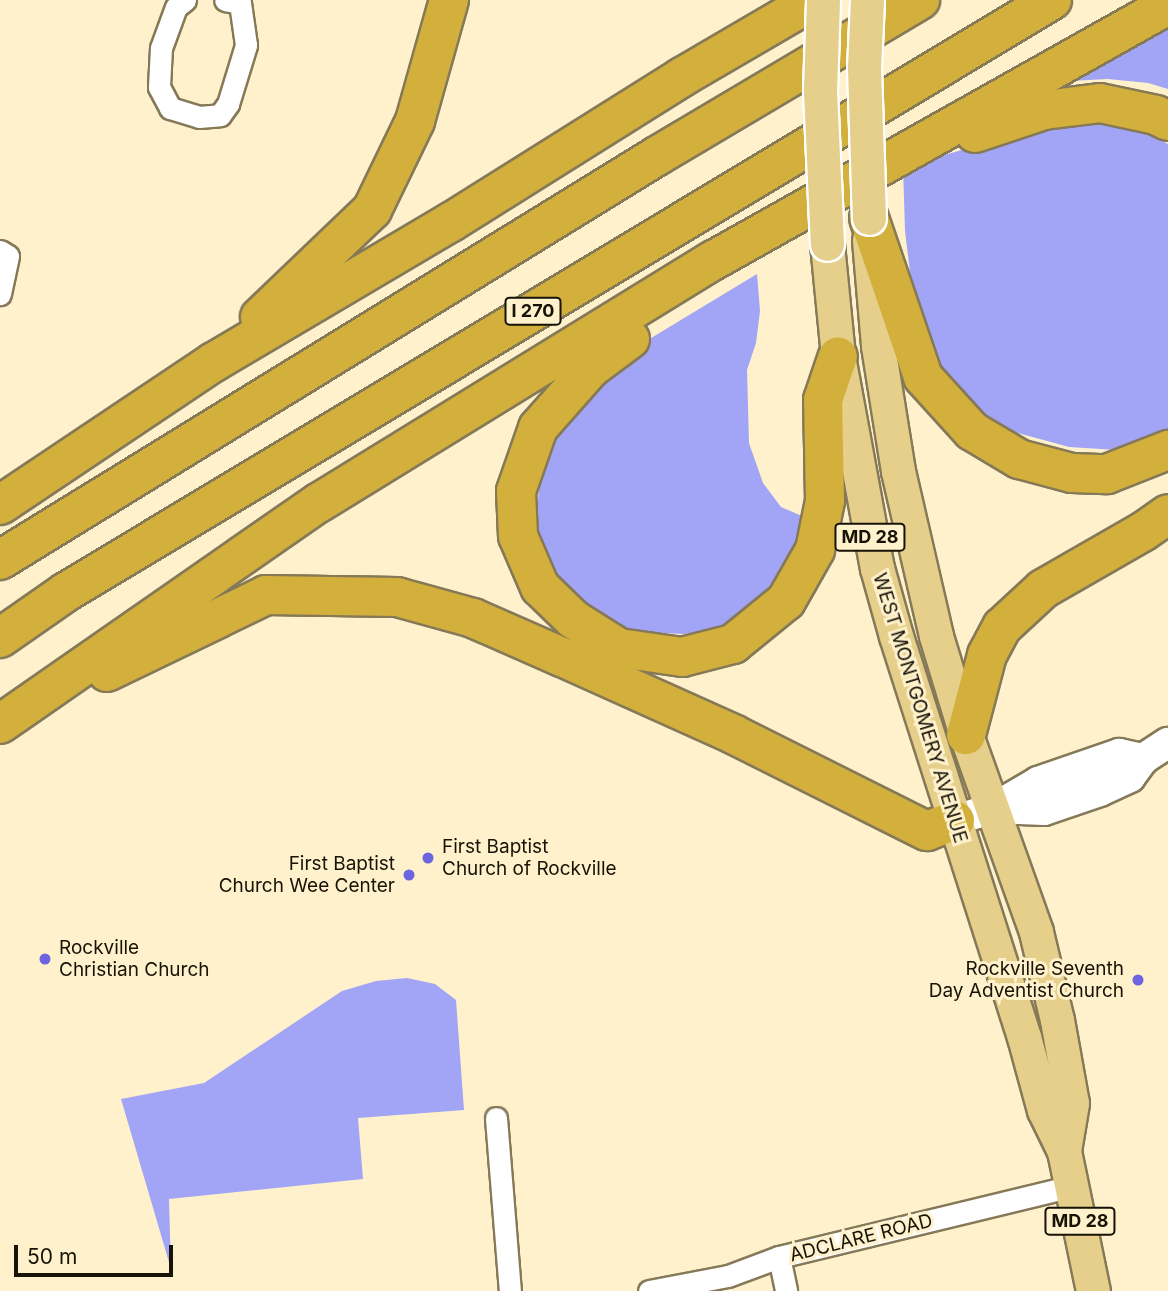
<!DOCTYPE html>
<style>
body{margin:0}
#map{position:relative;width:1168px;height:1291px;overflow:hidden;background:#fef1cc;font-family:Inter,sans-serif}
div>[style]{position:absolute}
.forest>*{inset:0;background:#a2a5f6}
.roads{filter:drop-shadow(2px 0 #857958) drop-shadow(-2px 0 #857958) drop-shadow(0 2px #857958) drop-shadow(0 -2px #857958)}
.street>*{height:21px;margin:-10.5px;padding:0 10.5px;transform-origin:10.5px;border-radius:10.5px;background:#fff}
.secondary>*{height:30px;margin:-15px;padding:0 15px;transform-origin:15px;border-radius:15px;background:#fff}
.primary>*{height:33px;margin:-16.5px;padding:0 16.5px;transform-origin:16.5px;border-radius:16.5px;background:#e5cf8a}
.highway>*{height:38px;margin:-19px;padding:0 19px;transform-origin:19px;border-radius:19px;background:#d3af3c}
.bridges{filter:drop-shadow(2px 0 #fff) drop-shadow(-2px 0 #fff) drop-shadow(0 2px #fff) drop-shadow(0 -2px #fff)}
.primary-bridge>*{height:33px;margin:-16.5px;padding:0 16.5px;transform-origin:16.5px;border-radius:16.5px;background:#e5cf8a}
.dots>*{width:19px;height:19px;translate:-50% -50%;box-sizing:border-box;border:4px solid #fef1cc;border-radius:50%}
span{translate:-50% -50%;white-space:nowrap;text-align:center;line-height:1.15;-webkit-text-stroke:6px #fef1cc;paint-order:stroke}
.shield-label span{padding:2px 5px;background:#fef1cc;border:2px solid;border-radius:5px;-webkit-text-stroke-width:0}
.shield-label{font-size:18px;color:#171306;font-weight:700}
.street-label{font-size:19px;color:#171306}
.poi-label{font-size:19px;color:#171306}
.left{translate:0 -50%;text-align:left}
.right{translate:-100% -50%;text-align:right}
.scale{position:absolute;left:14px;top:1245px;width:159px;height:32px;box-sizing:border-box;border:4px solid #171306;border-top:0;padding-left:9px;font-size:21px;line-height:24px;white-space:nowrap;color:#171306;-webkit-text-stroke:5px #fef1cc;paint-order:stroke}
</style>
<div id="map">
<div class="forest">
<div style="clip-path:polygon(1168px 26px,1168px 89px,1148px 83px,1108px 79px,1069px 81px)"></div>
<div style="clip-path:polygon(1088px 122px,1135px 127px,1168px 144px,1168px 435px,1116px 450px,1069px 447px,1014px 432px,980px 411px,952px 381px,929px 350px,914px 305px,905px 231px,903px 167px,1031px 130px)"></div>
<div style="clip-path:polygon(757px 274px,760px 311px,756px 343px,747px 370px,749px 443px,763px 483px,781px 507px,809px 519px,805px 545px,758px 612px,715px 631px,683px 634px,646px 632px,615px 625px,589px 609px,563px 586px,547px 559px,536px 521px,540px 476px,556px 436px,613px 361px)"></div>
<div style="clip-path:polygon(407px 978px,435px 984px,456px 1000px,464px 1110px,358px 1118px,363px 1179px,169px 1199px,171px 1269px,121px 1099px,204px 1083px,342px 991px,376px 981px)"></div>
</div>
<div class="roads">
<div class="street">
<div style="left:185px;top:0;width:11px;rotate:142deg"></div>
<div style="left:176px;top:7px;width:44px;rotate:110.1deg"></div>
<div style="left:161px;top:48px;width:39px;rotate:93deg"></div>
<div style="left:159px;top:87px;width:24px;rotate:62deg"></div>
<div style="left:170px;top:108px;width:30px;rotate:17deg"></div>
<div style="left:199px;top:117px;width:21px;rotate:-5deg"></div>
<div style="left:220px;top:115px;width:14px;rotate:-54deg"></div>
<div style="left:228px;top:104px;width:62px;rotate:-73deg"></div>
<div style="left:246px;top:45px;width:42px;rotate:-98.1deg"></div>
<div style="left:240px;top:3px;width:15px;rotate:-169deg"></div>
<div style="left:0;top:251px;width:9px;rotate:32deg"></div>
<div style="left:8px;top:256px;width:39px;rotate:102deg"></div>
<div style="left:496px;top:1118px;width:174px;rotate:85.4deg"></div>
<div style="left:779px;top:1257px;width:35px;rotate:78deg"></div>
<div style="left:649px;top:1291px;width:80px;rotate:-10.8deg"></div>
<div style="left:728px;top:1276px;width:54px;rotate:-20.4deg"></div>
<div style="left:779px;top:1257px;width:302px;rotate:-13.6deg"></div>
</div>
<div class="secondary">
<div style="left:995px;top:808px;width:49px;rotate:2.3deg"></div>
<div style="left:1044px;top:810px;width:59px;rotate:-18.7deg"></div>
<div style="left:1100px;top:791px;width:33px;rotate:-25deg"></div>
<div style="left:1130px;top:777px;width:22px;rotate:-54deg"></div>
<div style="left:1143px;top:759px;width:30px;rotate:-33deg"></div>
<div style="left:955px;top:820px;width:41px;rotate:-17.1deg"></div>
<div style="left:994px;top:808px;width:51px;rotate:-30.6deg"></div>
<div style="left:1038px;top:782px;width:86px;rotate:-19.1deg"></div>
<div style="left:1119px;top:754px;width:25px;rotate:12deg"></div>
</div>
<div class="primary">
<div style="left:869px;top:240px;width:106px;rotate:85.1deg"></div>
<div style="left:878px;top:346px;width:127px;rotate:80.9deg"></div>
<div style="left:898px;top:471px;width:169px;rotate:77deg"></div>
<div style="left:936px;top:636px;width:103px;rotate:73.1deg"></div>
<div style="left:966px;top:735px;width:209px;rotate:70.4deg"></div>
<div style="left:1036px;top:932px;width:90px;rotate:76.6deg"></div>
<div style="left:1057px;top:1020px;width:84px;rotate:79.8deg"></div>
<div style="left:1072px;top:1103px;width:49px;rotate:99.5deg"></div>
<div style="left:827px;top:244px;width:113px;rotate:84.4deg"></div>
<div style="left:838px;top:356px;width:216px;rotate:79.6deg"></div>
<div style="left:877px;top:568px;width:71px;rotate:74.4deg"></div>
<div style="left:896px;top:636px;width:421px;rotate:72.3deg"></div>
<div style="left:1024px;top:1037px;width:76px;rotate:74.7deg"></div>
<div style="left:1044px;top:1110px;width:46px;rotate:64deg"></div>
<div style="left:1064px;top:1151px;width:143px;rotate:78.3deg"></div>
</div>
<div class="highway">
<div style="left:975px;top:133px;width:73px;rotate:-18.4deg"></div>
<div style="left:1044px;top:110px;width:56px;rotate:-7.1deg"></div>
<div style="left:1100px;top:103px;width:57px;rotate:12.1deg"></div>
<div style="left:1156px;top:115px;width:13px;rotate:27deg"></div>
<div style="left:869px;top:218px;width:168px;rotate:71.2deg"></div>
<div style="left:923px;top:377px;width:73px;rotate:47.8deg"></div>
<div style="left:972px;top:431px;width:55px;rotate:30.8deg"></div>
<div style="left:1019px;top:459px;width:55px;rotate:14.8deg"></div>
<div style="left:1072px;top:473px;width:35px;rotate:2deg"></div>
<div style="left:1107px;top:474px;width:66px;rotate:-21.5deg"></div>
<div style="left:260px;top:317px;width:155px;rotate:-43.7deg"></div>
<div style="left:372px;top:210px;width:99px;rotate:-64.2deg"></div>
<div style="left:415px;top:121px;width:126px;rotate:-74.3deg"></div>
<div style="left:630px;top:339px;width:49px;rotate:143.4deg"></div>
<div style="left:591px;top:368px;width:80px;rotate:131.5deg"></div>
<div style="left:538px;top:428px;width:67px;rotate:109.2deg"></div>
<div style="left:516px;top:491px;width:45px;rotate:87.5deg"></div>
<div style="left:518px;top:536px;width:56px;rotate:66.7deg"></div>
<div style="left:540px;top:587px;width:46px;rotate:44.1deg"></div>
<div style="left:573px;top:619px;width:54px;rotate:32.2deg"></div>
<div style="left:619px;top:648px;width:64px;rotate:8.1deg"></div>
<div style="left:682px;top:657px;width:53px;rotate:-14.3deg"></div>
<div style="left:733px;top:644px;width:68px;rotate:-39.1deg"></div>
<div style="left:786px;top:601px;width:59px;rotate:-60.4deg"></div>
<div style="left:815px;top:550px;width:50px;rotate:-78.5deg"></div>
<div style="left:825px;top:501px;width:101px;rotate:-91.1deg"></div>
<div style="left:823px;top:400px;width:46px;rotate:-71.2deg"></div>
<div style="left:0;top:505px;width:257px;rotate:-33.8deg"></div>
<div style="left:214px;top:362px;width:275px;rotate:-30.6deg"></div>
<div style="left:451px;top:222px;width:273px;rotate:-32.1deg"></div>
<div style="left:682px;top:77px;width:153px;rotate:-30.3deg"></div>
<div style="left:0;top:560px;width:771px;rotate:-31.59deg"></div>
<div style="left:657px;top:156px;width:306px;rotate:-30.7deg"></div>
<div style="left:0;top:638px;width:80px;rotate:-34.9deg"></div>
<div style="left:66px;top:592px;width:1150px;rotate:-30.98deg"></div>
<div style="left:107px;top:672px;width:177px;rotate:-25.8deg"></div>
<div style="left:266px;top:595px;width:131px;rotate:0.9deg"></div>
<div style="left:397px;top:597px;width:79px;rotate:15.4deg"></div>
<div style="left:473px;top:618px;width:97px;rotate:23.7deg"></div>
<div style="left:562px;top:657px;width:188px;rotate:24.2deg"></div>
<div style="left:733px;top:734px;width:217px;rotate:26.6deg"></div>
<div style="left:927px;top:831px;width:30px;rotate:-21deg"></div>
<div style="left:0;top:724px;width:389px;rotate:-34.8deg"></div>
<div style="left:320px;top:502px;width:462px;rotate:-31.6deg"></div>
<div style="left:714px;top:260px;width:521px;rotate:-29.32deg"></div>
<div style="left:966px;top:735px;width:83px;rotate:-75.3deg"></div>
<div style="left:987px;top:655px;width:32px;rotate:-62deg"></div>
<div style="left:1002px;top:627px;width:56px;rotate:-42.8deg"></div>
<div style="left:1043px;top:589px;width:116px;rotate:-29.9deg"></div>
<div style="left:1144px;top:531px;width:29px;rotate:-35deg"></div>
</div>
</div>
<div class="bridges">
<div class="primary-bridge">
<div style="left:823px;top:0;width:91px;rotate:91.9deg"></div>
<div style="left:820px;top:91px;width:153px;rotate:87.4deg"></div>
<div style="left:867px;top:0;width:68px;rotate:92.5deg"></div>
<div style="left:864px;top:68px;width:150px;rotate:88.1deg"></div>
</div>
</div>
<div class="dots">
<div style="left:428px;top:858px;background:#6c65df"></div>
<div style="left:409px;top:875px;background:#6c65df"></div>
<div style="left:45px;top:959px;background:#6c65df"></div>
<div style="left:1138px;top:980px;background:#6c65df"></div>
</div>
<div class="shield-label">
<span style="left:533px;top:311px">I 270</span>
<span style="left:870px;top:537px">MD 28</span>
<span style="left:1080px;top:1221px">MD 28</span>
</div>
<div class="street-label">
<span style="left:920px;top:708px;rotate:73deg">WEST MONTGOMERY AVENUE</span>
<span style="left:861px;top:1238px;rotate:-14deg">ADCLARE ROAD</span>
</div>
<div class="poi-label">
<span class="left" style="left:442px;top:858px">First Baptist<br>Church of Rockville</span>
<span class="right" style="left:395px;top:875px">First Baptist<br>Church Wee Center</span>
<span class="left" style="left:59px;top:959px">Rockville<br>Christian Church</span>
<span class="right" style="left:1124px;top:980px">Rockville Seventh<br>Day Adventist Church</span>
</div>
<div class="scale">50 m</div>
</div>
